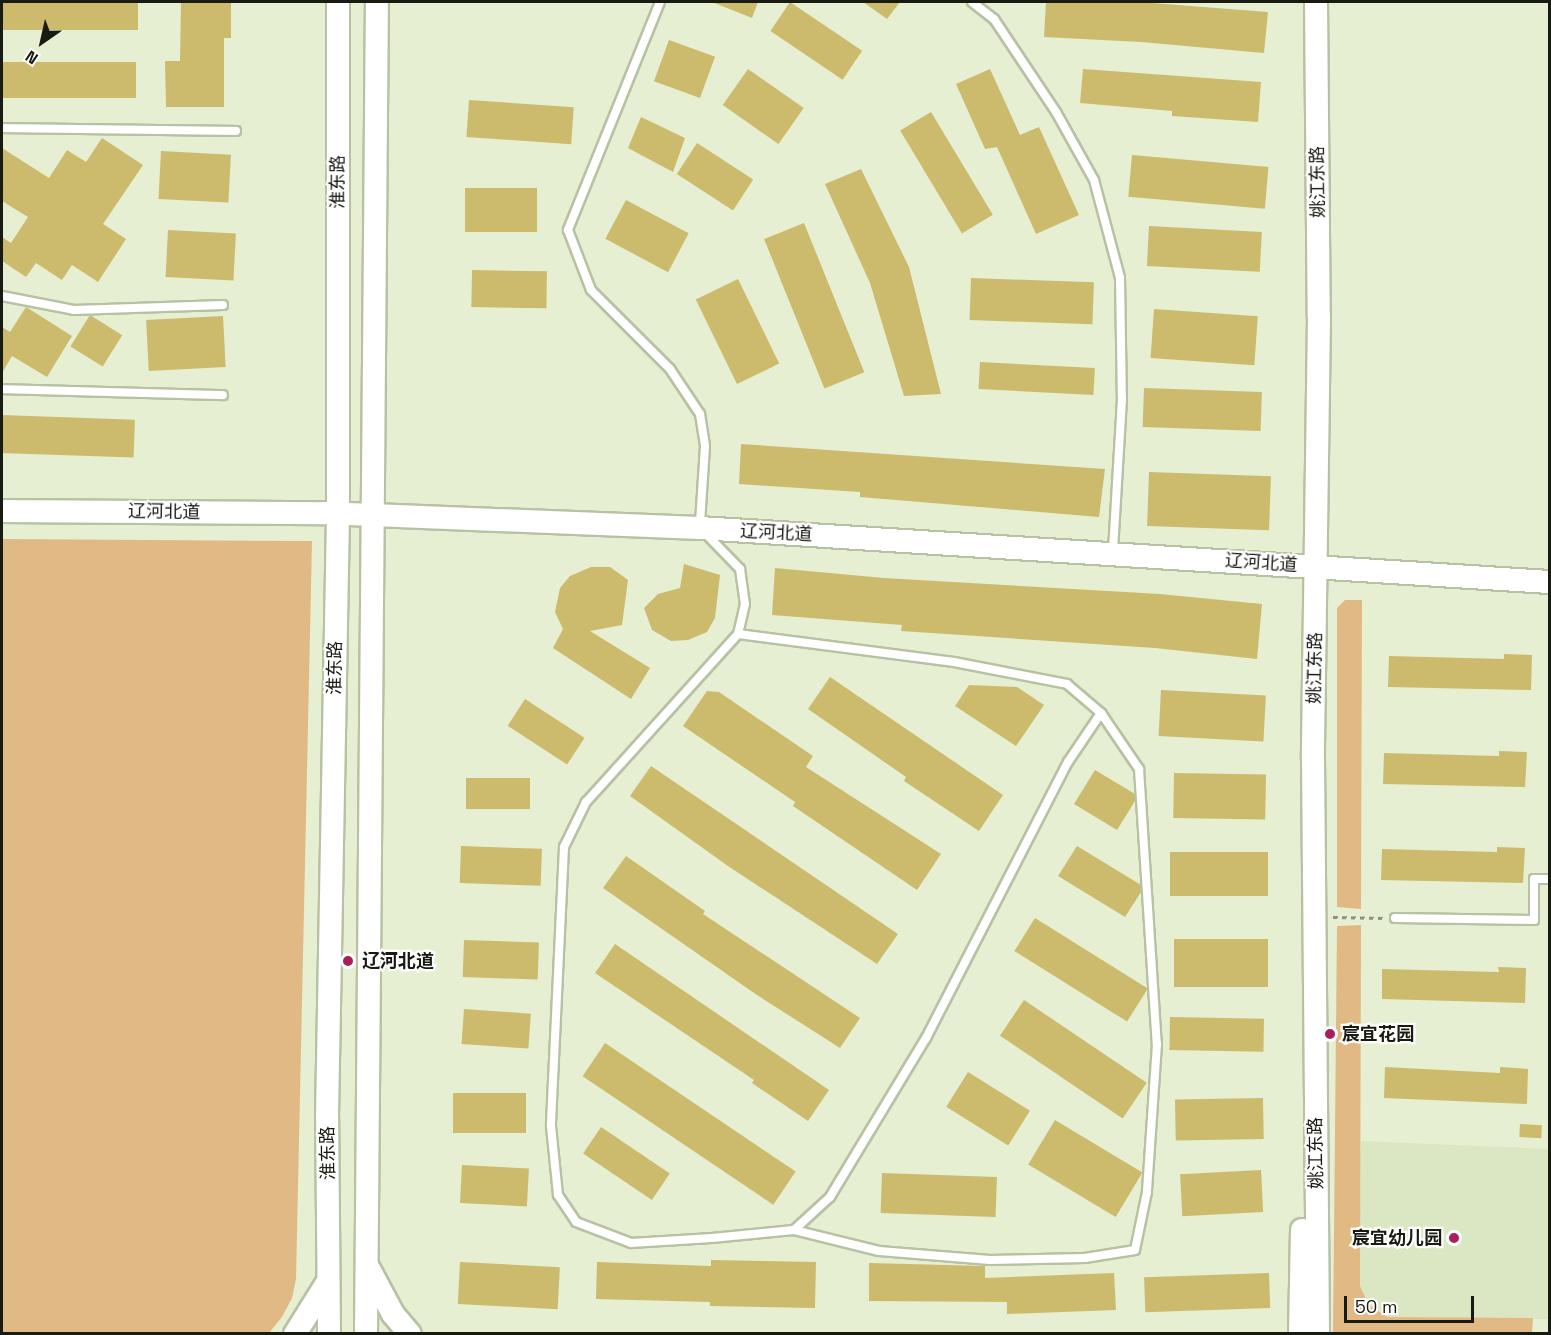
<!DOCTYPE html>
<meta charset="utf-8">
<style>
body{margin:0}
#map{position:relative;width:1551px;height:1335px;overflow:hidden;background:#e6efd2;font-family:"Space Grotesk","Noto Sans SC",sans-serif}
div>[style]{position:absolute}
.built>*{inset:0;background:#dbe7c2}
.green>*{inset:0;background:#e1b985}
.building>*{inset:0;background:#ccbb6c;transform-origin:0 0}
.path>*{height:3px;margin-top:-1.5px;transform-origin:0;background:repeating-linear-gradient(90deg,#8c927d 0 4.5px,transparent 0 9px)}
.roads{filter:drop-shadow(2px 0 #b7c1a4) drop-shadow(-2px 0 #b7c1a4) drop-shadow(0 2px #b7c1a4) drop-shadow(0 -2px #b7c1a4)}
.lane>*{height:8px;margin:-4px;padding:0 4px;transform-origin:4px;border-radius:4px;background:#fff}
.secondary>*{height:22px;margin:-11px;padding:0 11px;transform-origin:11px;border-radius:11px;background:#fff}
.dots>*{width:16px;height:16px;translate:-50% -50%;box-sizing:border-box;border:3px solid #fff;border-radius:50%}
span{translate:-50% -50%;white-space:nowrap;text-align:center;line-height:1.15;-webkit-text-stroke:4.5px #fff;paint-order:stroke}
.street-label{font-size:18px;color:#181b11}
.poi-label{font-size:18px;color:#181b11;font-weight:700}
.left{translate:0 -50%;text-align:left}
.right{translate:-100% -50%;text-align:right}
.frame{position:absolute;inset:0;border:3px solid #181b11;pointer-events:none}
.north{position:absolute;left:12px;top:12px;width:60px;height:60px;-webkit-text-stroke:4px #fff;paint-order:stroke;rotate:214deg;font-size:16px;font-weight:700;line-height:24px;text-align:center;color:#181b11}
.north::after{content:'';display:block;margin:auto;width:21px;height:27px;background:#181b11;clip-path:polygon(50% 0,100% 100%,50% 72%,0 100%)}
.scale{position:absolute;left:1344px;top:1296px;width:130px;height:27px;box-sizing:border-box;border:3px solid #181b11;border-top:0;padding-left:8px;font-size:18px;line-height:21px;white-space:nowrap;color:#181b11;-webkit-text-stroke:4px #fff;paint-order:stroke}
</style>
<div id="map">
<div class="built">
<div style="clip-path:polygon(1361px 1141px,1549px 1149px,1549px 1319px,1387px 1317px,1369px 1305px,1360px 1286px,1358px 1190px)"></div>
</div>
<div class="green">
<div style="clip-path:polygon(2px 539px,312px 541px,296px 1279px,292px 1298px,282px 1317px,269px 1333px,2px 1333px)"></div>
<div style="clip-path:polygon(1345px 600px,1362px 600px,1361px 909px,1337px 907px,1337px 608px)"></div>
<div style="clip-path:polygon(1361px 925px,1360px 1286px,1369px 1305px,1387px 1317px,1533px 1318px,1532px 1333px,1333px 1333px,1337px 926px)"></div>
</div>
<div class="building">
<div style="left:2px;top:2px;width:136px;height:28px"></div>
<div style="clip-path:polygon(181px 2px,231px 2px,231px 38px,224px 38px,224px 107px,166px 107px,165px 61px,180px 61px)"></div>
<div style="clip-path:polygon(712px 2px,758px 2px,752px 18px)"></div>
<div style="left:790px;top:2px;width:87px;height:35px;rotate:34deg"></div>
<div style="clip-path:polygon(863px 2px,900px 2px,887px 19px)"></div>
<div style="clip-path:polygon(1046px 2px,1139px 2px,1268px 12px,1264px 53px,1141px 42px,1044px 37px)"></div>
<div style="left:669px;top:40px;width:49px;height:44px;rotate:20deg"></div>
<div style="left:136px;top:62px;width:36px;height:134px;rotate:90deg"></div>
<div style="left:748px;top:69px;width:68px;height:44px;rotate:35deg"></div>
<div style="clip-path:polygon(990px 69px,1020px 135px,1039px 127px,1079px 215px,1036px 234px,997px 147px,985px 149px,956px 84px)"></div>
<div style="clip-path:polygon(1083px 69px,1261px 82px,1258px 122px,1172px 116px,1172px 111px,1080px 103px)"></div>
<div style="left:469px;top:100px;width:105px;height:37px;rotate:4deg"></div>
<div style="left:931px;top:112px;width:120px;height:36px;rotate:59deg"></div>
<div style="clip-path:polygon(641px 117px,685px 138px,673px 172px,628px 148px)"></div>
<div style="clip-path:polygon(102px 138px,143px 165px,103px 224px,126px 239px,98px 282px,72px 265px,62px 280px,36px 263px,26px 277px,2px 261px,2px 237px,11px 243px,28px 217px,2px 201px,2px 148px,49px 178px,67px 150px,86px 162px)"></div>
<div style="left:697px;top:143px;width:67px;height:37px;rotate:33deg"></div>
<div style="left:161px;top:151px;width:70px;height:48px;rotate:3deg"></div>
<div style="left:1132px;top:155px;width:137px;height:42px;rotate:5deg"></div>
<div style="clip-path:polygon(861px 169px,909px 267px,941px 394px,904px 396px,870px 283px,825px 184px)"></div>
<div style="left:465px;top:188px;width:72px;height:44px"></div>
<div style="left:626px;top:200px;width:71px;height:44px;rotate:28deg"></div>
<div style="left:804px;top:223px;width:161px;height:43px;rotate:68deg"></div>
<div style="left:1149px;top:226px;width:113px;height:40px;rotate:3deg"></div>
<div style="left:168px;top:230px;width:68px;height:47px;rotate:3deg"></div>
<div style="left:472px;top:270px;width:75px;height:37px;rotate:1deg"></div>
<div style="left:971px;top:278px;width:123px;height:42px;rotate:2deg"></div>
<div style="left:738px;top:279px;width:94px;height:47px;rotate:64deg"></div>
<div style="clip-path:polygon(26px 307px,72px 336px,47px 377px,12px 356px,2px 373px,2px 327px,10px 332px)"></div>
<div style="left:1154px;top:309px;width:104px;height:49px;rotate:4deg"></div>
<div style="left:90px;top:315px;width:38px;height:37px;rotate:32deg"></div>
<div style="left:223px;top:316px;width:51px;height:77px;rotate:87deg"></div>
<div style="left:980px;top:362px;width:115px;height:27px;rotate:3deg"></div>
<div style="left:1144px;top:388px;width:118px;height:39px;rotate:2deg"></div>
<div style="left:2px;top:415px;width:133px;height:38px;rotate:2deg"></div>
<div style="clip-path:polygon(741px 444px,1105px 469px,1099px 517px,860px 497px,860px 492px,739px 484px)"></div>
<div style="left:1149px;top:472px;width:122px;height:54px;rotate:2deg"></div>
<div style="clip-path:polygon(684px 564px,720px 575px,715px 618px,707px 632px,688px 640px,671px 641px,652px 630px,644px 608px,658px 594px,680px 588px)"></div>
<div style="clip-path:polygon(591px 567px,610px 567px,628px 580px,622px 625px,590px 631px,650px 668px,631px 699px,553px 648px,563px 629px,555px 612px,560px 588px,570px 576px)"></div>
<div style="clip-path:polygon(775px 568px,884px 578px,1160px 594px,1262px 604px,1257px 659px,1155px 648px,901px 631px,902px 625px,772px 615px)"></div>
<div style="clip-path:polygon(1504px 654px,1532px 655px,1531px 690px,1388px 687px,1389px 656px,1504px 659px)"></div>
<div style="clip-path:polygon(830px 677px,1003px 795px,979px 831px,904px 781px,906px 777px,808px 709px)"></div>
<div style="clip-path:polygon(969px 685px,1017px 687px,1044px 705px,1016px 746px,955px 706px)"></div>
<div style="left:1161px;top:690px;width:105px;height:46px;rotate:3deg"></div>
<div style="clip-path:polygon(707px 691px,719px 692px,813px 756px,806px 767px,941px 854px,917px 890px,793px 806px,795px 802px,683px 726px)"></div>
<div style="left:525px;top:699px;width:71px;height:32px;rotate:33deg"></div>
<div style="clip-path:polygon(1499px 751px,1527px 752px,1525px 787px,1383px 784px,1384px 753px,1499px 756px)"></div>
<div style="clip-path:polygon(651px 766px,898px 934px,877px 964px,728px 866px,630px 796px)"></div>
<div style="clip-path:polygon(1095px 770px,1135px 794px,1135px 801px,1117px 830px,1074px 804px)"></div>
<div style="left:1174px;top:773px;width:92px;height:45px;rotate:1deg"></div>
<div style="left:466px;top:778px;width:64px;height:31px"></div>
<div style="left:461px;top:846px;width:81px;height:37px;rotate:2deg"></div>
<div style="clip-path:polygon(1077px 846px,1141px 885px,1141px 892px,1125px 917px,1058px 876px)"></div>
<div style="clip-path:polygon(1497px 847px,1525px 848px,1523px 883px,1381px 880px,1382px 849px,1497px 852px)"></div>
<div style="left:1170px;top:852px;width:98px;height:44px"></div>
<div style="clip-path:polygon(626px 856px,705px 911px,703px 914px,860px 1018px,840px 1048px,757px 995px,603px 888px)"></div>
<div style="left:1035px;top:918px;width:133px;height:39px;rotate:32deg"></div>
<div style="left:1174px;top:939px;width:94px;height:48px"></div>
<div style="left:464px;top:940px;width:75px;height:37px;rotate:2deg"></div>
<div style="clip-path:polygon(615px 944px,829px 1090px,808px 1121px,752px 1083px,754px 1080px,595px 973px)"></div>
<div style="clip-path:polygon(1498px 967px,1526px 968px,1525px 1003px,1382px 999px,1382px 969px,1499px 972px)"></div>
<div style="left:1024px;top:1000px;width:148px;height:43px;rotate:34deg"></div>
<div style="left:464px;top:1009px;width:67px;height:35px;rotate:4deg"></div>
<div style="left:1170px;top:1017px;width:94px;height:33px;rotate:1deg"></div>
<div style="left:605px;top:1043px;width:230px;height:40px;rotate:34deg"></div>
<div style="clip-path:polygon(1385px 1067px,1500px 1073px,1500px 1067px,1528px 1069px,1527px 1104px,1384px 1098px)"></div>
<div style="left:968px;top:1072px;width:73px;height:41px;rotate:32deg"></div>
<div style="left:453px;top:1093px;width:73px;height:40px"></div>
<div style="left:1263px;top:1098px;width:41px;height:88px;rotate:89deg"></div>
<div style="left:1055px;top:1120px;width:102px;height:52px;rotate:31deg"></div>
<div style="left:1520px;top:1124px;width:22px;height:13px;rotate:3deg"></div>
<div style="left:601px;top:1127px;width:83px;height:32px;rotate:34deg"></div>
<div style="left:462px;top:1165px;width:67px;height:38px;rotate:3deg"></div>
<div style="left:1261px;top:1170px;width:42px;height:81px;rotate:87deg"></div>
<div style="left:882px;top:1173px;width:115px;height:40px;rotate:2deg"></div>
<div style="clip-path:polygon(711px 1260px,816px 1262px,815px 1308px,710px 1306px,710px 1302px,596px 1299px,597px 1262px,711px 1266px)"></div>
<div style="left:460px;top:1262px;width:100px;height:42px;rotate:3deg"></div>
<div style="clip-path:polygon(869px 1263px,985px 1266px,985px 1278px,1114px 1273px,1116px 1310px,1007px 1314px,1007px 1302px,869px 1301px)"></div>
<div style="left:1269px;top:1273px;width:35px;height:125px;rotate:88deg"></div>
</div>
<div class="path">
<div style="left:1333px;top:917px;width:51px;rotate:1.1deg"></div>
</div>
<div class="roads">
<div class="lane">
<div style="left:660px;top:2px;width:246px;rotate:112deg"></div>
<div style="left:568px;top:230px;width:64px;rotate:69deg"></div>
<div style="left:591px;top:290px;width:112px;rotate:45deg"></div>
<div style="left:670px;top:369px;width:54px;rotate:56.3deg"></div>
<div style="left:700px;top:414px;width:32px;rotate:81deg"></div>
<div style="left:705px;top:446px;width:78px;rotate:93.7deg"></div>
<div style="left:972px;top:2px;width:28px;rotate:38deg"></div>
<div style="left:994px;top:19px;width:112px;rotate:56.3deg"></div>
<div style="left:1056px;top:112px;width:78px;rotate:60.8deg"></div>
<div style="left:1094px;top:180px;width:101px;rotate:75.1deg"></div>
<div style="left:1120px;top:278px;width:121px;rotate:89.1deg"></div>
<div style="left:1122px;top:399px;width:152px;rotate:93.4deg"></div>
<div style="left:2px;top:128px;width:234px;rotate:0.7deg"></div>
<div style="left:2px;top:296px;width:73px;rotate:11deg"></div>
<div style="left:74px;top:310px;width:149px;rotate:-1.9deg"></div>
<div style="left:2px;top:389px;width:221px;rotate:1.6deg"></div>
<div style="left:706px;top:534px;width:49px;rotate:45.8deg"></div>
<div style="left:740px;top:569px;width:35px;rotate:82deg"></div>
<div style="left:745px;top:604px;width:31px;rotate:103deg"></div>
<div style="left:738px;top:634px;width:227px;rotate:132.1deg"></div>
<div style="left:586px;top:802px;width:50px;rotate:116.1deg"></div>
<div style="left:564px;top:847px;width:279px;rotate:92.7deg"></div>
<div style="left:551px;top:1126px;width:69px;rotate:84.2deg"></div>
<div style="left:558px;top:1195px;width:32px;rotate:56deg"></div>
<div style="left:576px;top:1222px;width:59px;rotate:20.9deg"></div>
<div style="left:631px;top:1243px;width:81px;rotate:-3.5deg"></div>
<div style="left:712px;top:1238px;width:82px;rotate:-5.6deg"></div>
<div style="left:794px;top:1230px;width:49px;rotate:-42.5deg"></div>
<div style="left:830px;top:1197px;width:186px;rotate:-58.9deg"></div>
<div style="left:926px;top:1038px;width:310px;rotate:-62.8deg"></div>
<div style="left:1068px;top:762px;width:59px;rotate:-56deg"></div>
<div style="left:738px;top:634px;width:218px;rotate:7.4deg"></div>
<div style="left:954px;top:662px;width:115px;rotate:11deg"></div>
<div style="left:1067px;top:684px;width:45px;rotate:40.5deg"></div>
<div style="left:1101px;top:713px;width:68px;rotate:55.8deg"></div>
<div style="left:1139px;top:769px;width:276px;rotate:86.3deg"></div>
<div style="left:1157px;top:1044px;width:148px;rotate:93.9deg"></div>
<div style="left:1147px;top:1192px;width:59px;rotate:101.7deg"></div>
<div style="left:1135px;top:1250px;width:51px;rotate:170.9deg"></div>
<div style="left:1085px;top:1258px;width:95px;rotate:178.8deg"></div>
<div style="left:990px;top:1260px;width:111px;rotate:-175.4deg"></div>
<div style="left:879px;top:1251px;width:88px;rotate:-166.1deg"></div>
<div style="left:1395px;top:918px;width:139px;rotate:0.8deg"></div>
<div style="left:1534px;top:920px;width:41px;rotate:-90deg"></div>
<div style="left:1534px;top:879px;width:16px"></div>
</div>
<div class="secondary">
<div style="left:1316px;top:2px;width:315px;rotate:89.5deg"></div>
<div style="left:1319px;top:317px;width:441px;rotate:90.8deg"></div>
<div style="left:1313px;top:758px;width:576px;rotate:89.5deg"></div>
<div style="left:2px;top:511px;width:322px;rotate:0.4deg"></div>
<div style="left:324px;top:513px;width:376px;rotate:2.3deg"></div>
<div style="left:700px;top:528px;width:852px;rotate:3.64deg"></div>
<div style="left:369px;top:1269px;width:51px;rotate:61.9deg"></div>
<div style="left:393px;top:1314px;width:26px;rotate:50deg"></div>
<div style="left:295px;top:1334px;width:60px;rotate:-57.9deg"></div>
<div style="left:329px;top:1334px;width:218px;rotate:-90.5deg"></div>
<div style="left:327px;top:1116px;width:602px;rotate:-88.95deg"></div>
<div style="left:338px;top:514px;width:512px;rotate:-90deg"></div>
<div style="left:366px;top:1334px;width:1332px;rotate:-89.53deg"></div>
<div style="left:1300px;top:1334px;width:104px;rotate:-88.9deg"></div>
</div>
</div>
<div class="dots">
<div style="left:348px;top:961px;background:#ab1d5b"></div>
<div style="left:1330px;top:1034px;background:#ab1d5b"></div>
<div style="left:1454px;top:1238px;background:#ab1d5b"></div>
</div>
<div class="street-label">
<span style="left:338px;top:182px;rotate:-90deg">淮东路</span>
<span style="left:1318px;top:182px;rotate:-91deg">姚江东路</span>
<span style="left:164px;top:512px;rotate:1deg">辽河北道</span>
<span style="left:776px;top:533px;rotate:3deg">辽河北道</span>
<span style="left:1261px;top:563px;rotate:4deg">辽河北道</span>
<span style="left:335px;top:668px;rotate:-89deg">淮东路</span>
<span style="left:1315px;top:668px;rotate:-89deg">姚江东路</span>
<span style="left:328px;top:1153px;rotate:-91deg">淮东路</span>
<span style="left:1316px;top:1153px;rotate:-91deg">姚江东路</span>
</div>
<div class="poi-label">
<span class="left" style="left:362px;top:961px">辽河北道</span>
<span class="left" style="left:1342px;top:1034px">宸宜花园</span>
<span class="right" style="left:1442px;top:1238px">宸宜幼儿园</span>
</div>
<div class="frame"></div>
<div class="north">N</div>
<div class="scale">50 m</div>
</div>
